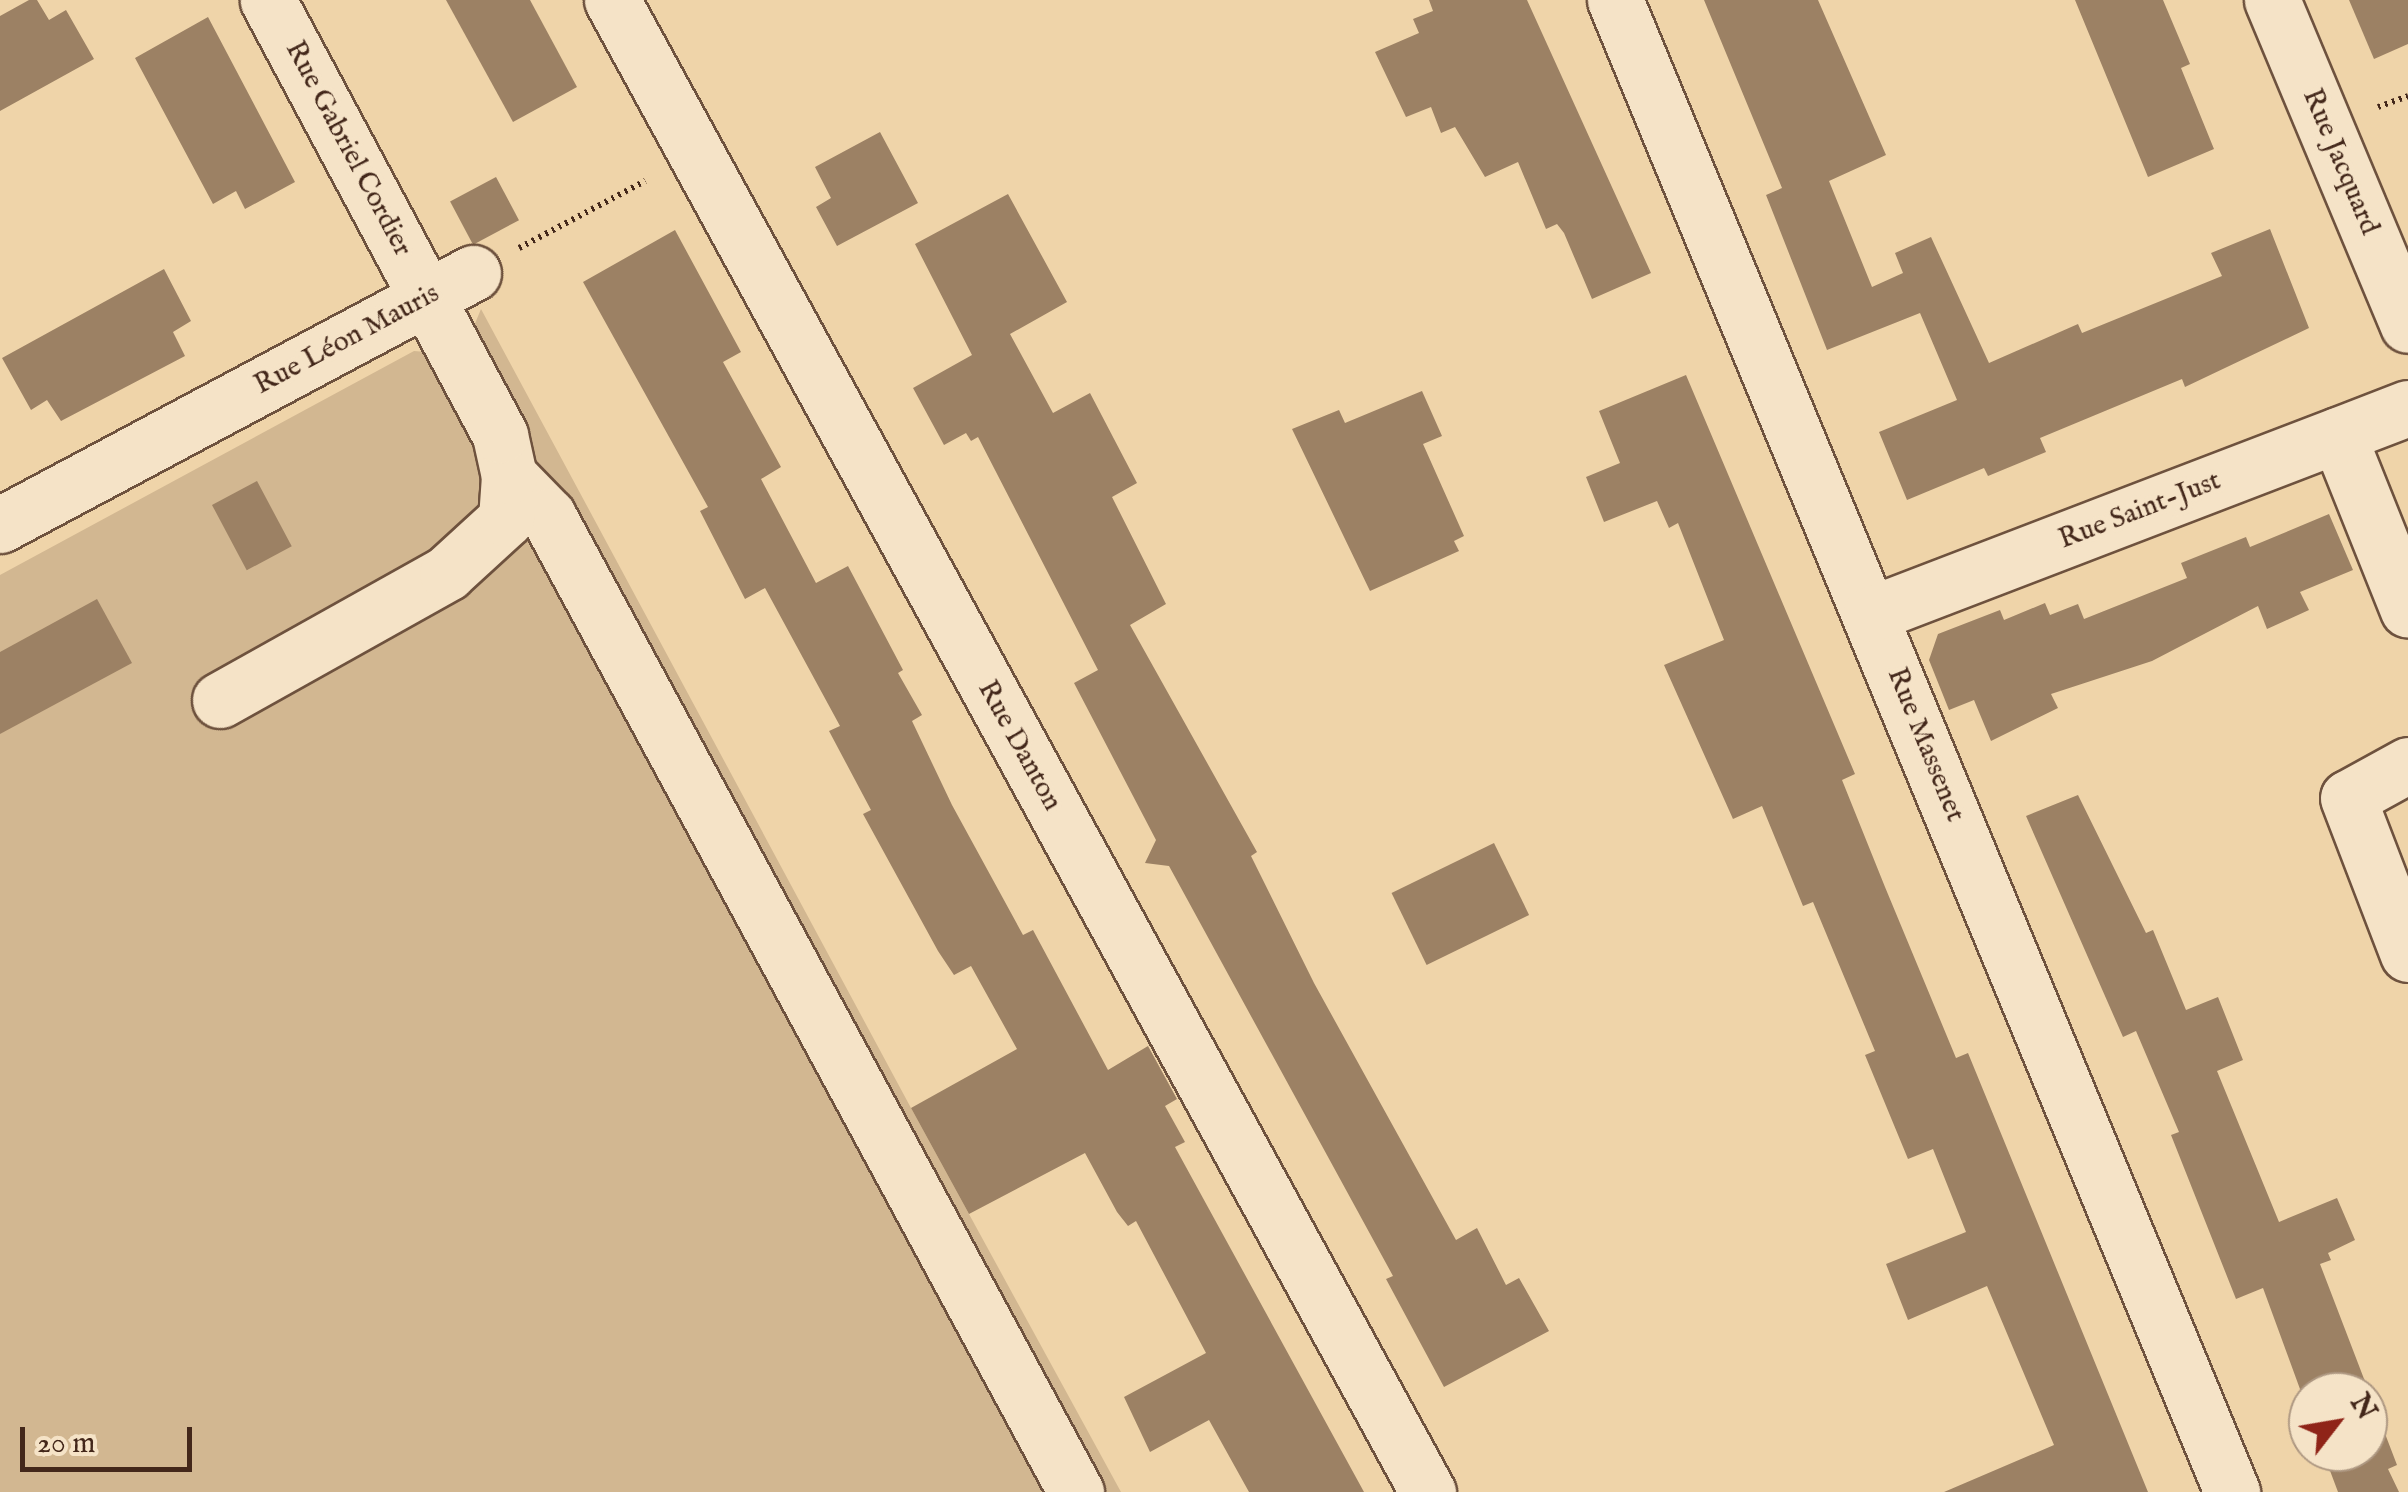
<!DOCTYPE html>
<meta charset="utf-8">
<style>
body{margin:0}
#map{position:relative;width:2408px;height:1492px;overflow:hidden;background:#efd4a9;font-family:"IM FELL English",serif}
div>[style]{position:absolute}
.green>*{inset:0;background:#d2b791}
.building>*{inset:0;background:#9c8164;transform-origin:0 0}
.path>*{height:6px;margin-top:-3px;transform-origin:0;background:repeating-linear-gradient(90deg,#43271a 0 2.5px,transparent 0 7.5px)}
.roads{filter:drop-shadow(2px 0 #6e523e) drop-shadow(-2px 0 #6e523e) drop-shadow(0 2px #6e523e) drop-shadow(0 -2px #6e523e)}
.minor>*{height:55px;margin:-27.5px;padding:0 27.5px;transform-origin:27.5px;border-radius:27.5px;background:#f5e3c7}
span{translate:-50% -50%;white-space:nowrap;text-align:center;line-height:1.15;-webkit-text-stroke:9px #f5e3c7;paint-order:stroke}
.street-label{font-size:28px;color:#43271a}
.north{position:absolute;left:2288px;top:1372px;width:100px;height:100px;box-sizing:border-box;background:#f5e3c7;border:2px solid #ae9882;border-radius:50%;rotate:59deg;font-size:28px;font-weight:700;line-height:40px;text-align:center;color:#43271a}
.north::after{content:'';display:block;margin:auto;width:35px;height:45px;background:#8f2418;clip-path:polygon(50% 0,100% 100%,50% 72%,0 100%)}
.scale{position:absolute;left:20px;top:1427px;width:172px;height:45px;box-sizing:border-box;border:5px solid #43271a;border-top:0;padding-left:12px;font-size:30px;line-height:35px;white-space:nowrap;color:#43271a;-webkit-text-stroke:8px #f5e3c7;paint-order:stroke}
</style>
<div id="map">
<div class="green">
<div style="clip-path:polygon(481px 309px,911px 1108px,1121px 1492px,0 1492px,0 575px,414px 351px,437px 353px,469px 338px)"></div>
</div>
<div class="building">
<div style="clip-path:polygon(29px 0,37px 0,49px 20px,66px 10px,94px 59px,0 111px,0 16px)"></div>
<div style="clip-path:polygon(446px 0,530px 0,577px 87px,513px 122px)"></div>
<div style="clip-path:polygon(1429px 0,1527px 0,1651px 273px,1592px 299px,1564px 233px,1557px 224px,1546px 229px,1518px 162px,1485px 177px,1455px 127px,1441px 133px,1431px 107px,1406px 117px,1375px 52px,1419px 33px,1413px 19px,1433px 11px)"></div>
<div style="clip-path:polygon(1704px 0,1818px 0,1886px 155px,1829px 181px,1872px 287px,1903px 273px,1895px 253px,1931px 237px,1989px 363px,2078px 324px,2082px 333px,2222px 276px,2211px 253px,2270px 229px,2309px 328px,2185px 387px,2182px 379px,2040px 438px,2046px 452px,1988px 476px,1984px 468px,1907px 500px,1879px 432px,1957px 400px,1920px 313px,1827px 350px,1766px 195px,1782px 188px)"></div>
<div style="clip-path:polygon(2075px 0,2163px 0,2190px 64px,2181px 68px,2214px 149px,2148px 177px)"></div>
<div style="clip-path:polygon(2349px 0,2408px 0,2408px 44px,2374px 59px)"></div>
<div style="clip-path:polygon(208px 17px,295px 182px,245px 209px,236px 191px,213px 204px,135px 58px)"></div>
<div style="clip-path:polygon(880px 132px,918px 203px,837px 246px,816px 207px,831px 198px,815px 167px)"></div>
<div style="left:496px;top:177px;width:49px;height:52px;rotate:62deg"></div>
<div style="clip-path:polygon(1008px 194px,1067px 302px,1010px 334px,1053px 413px,1090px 393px,1137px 483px,1112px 497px,1166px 604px,1130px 625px,1257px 852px,1251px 856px,1314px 983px,1456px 1240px,1477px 1228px,1506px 1285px,1519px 1278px,1549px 1331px,1444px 1387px,1386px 1279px,1393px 1276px,1169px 866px,1145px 863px,1156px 840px,1074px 683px,1098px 670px,978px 437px,971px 441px,966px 433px,944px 445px,913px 388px,972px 355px,915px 244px)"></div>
<div style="clip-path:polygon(675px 230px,741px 352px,723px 362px,781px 467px,761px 479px,816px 583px,848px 566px,903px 670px,898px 673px,922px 715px,912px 721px,952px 805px,1023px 935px,1033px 930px,1108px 1070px,1148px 1046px,1177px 1099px,1165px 1106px,1185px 1142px,1175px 1147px,1364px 1492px,1249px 1492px,1209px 1420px,1150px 1452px,1124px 1397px,1206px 1353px,1136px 1221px,1128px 1226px,1117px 1212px,1085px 1153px,969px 1214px,911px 1108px,1017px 1049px,971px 966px,954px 975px,938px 951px,863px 814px,871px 810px,829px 731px,840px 726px,765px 588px,745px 599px,700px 511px,708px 507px,583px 282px)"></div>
<div style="clip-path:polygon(164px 269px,191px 321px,173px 332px,185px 356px,61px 421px,47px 400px,31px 410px,2px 358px)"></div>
<div style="clip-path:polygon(1686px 375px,1855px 774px,1842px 780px,1885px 887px,1956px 1058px,1968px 1053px,2148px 1492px,1944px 1492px,2054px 1445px,1987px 1286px,1908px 1320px,1886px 1264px,1966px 1232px,1933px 1149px,1908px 1159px,1865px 1055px,1875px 1051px,1813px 902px,1803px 906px,1762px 806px,1733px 819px,1664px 665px,1724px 640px,1678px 523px,1669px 528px,1657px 501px,1604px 522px,1586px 477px,1620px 463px,1599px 411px)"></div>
<div style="clip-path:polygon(1422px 391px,1442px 436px,1423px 444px,1464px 536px,1454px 541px,1459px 551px,1370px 591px,1292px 429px,1339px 410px,1345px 423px)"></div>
<div style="left:257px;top:481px;width:74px;height:51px;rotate:62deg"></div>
<div style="clip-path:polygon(2329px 514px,2353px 570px,2300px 592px,2309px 610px,2267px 629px,2258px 606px,2152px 661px,2051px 694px,2058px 708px,1991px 741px,1974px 700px,1949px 710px,1929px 660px,1938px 634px,2000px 610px,2004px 620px,2045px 603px,2050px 615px,2078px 604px,2084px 619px,2187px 578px,2181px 563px,2246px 537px,2250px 547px)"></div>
<div style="clip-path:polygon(97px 599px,132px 663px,0 734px,0 652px)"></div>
<div style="clip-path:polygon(2078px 795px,2146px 933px,2153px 930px,2186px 1010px,2218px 997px,2243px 1060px,2217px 1071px,2279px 1222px,2337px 1198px,2355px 1240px,2328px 1253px,2331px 1260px,2320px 1264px,2397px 1465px,2388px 1469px,2399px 1492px,2338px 1492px,2323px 1452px,2368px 1452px,2368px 1392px,2308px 1392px,2308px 1411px,2263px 1288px,2236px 1299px,2171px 1135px,2179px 1132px,2136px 1031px,2123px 1037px,2026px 816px)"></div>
<div style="left:1494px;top:843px;width:80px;height:114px;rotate:64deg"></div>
</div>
<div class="path">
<div style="left:2378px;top:107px;width:32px;rotate:-20deg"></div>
<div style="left:519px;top:248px;width:143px;rotate:-28deg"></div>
</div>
<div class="roads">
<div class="minor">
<div style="left:612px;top:0;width:1701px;rotate:61.33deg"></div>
<div style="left:1615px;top:0;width:1615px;rotate:67.53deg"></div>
<div style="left:2272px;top:0;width:352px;rotate:67.3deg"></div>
<div style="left:2338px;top:435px;width:188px;rotate:68.2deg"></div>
<div style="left:509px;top:476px;width:56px;rotate:45.7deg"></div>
<div style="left:548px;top:516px;width:1110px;rotate:61.59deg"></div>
<div style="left:0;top:525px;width:536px;rotate:-28.05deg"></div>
<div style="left:1871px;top:614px;width:575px;rotate:-20.99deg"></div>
<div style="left:220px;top:700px;width:260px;rotate:-29.2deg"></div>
<div style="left:447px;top:573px;width:80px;rotate:-42.5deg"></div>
<div style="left:506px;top:519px;width:43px;rotate:-86deg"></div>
<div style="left:509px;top:476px;width:42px;rotate:-102.4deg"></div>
<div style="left:500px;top:435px;width:493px;rotate:-118.1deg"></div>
<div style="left:2408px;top:765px;width:68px;rotate:151.2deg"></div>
<div style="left:2348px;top:798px;width:167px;rotate:69deg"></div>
</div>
</div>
<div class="street-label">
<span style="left:348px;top:149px;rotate:62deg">Rue Gabriel Cordier</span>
<span style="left:2340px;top:162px;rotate:67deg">Rue Jacquard</span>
<span style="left:347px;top:340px;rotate:-28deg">Rue Léon Mauris</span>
<span style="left:2140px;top:511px;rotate:-21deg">Rue Saint-Just</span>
<span style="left:1925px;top:745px;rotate:68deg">Rue Massenet</span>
<span style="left:1019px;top:746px;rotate:61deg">Rue Danton</span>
</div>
<div class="north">N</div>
<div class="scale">20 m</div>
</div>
